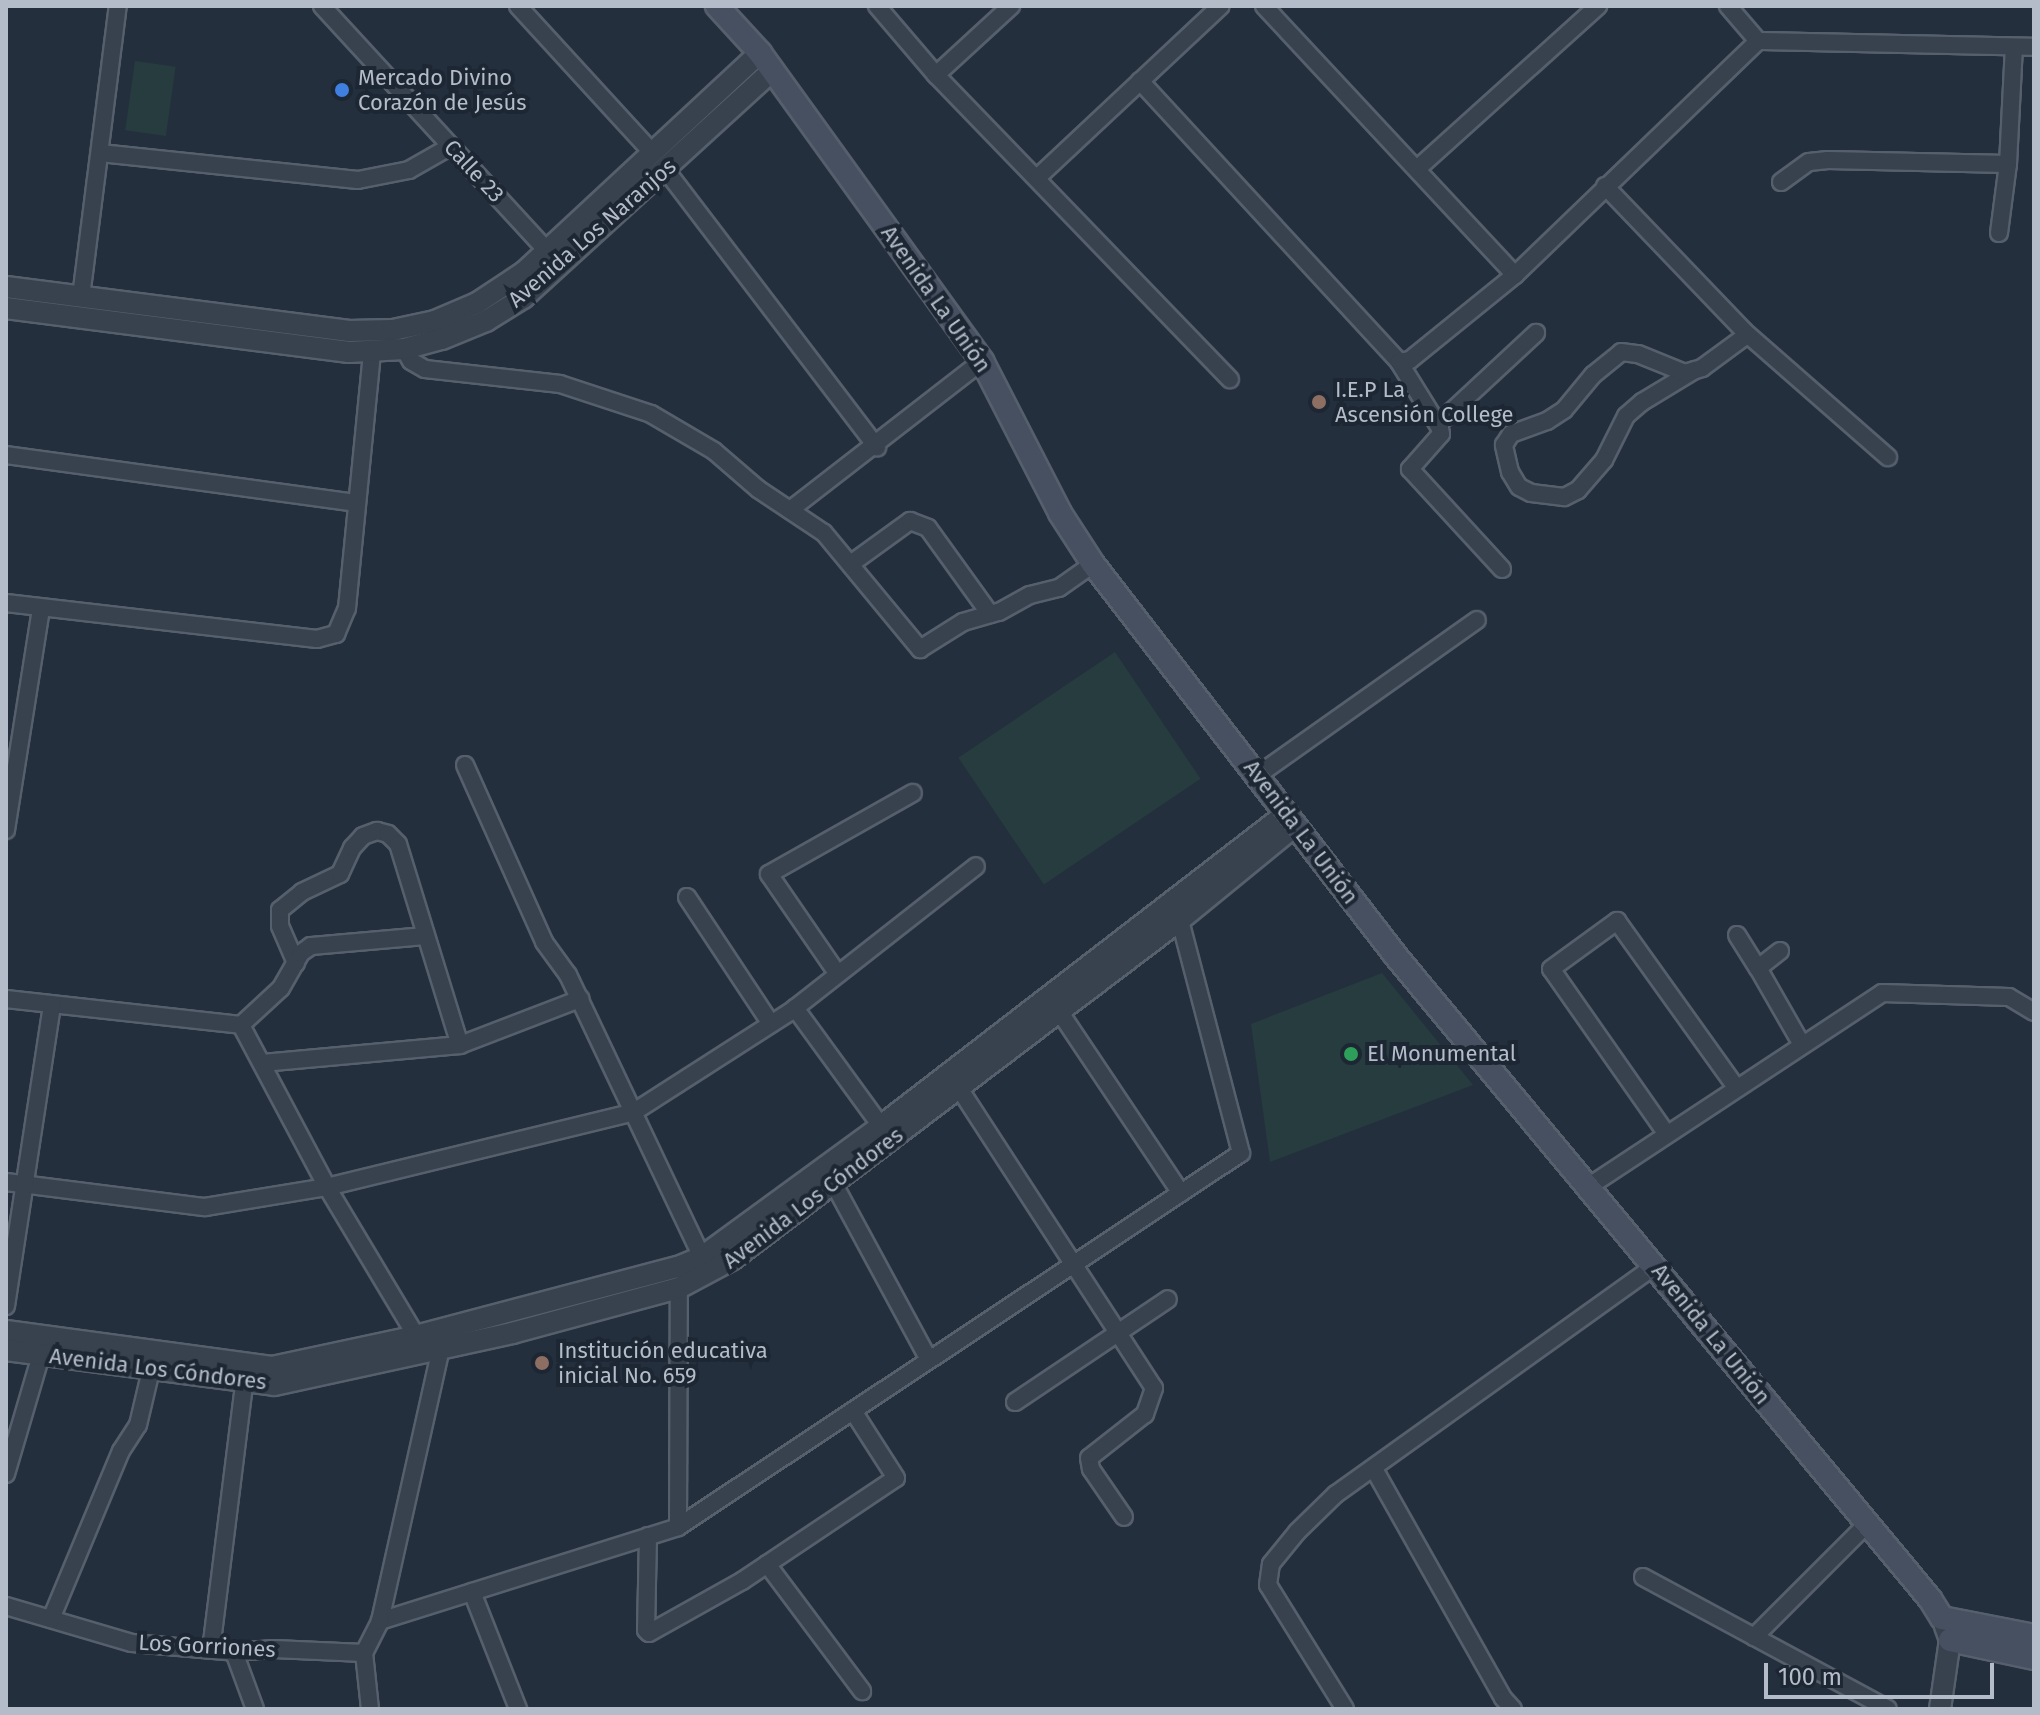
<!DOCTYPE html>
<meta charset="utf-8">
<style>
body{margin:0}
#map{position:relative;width:2040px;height:1715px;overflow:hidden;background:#242f3e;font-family:"Fira Sans",sans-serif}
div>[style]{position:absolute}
.green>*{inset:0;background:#263c3f;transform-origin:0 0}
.roads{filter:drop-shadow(2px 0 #565f6c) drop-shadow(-2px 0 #565f6c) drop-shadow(0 2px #565f6c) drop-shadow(0 -2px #565f6c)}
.minor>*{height:16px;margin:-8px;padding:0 8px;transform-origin:8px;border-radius:8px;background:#38414e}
.tertiary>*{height:20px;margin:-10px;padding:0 10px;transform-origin:10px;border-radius:10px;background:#38414e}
.secondary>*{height:22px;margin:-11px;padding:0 11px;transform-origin:11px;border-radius:11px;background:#465061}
.dots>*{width:22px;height:22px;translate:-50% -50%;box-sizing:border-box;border:4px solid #1d2633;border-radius:50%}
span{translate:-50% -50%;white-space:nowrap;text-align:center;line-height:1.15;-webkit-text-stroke:8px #1d2633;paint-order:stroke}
.poi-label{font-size:22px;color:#b4bcc9}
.left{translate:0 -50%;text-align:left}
.street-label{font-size:22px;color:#b4bcc9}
.frame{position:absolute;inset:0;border:8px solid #b4bcc9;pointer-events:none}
.scale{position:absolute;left:1764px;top:1663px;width:230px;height:36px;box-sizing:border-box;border:4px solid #b4bcc9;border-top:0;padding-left:10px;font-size:24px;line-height:28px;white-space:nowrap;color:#b4bcc9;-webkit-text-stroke:6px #1d2633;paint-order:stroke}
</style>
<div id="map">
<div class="green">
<div style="left:135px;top:61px;width:41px;height:70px;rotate:8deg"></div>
<div style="left:1115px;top:652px;width:153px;height:189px;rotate:56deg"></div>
<div style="clip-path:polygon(1382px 973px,1473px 1085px,1270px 1162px,1251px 1024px)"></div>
</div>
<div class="roads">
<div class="minor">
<div style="left:322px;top:6px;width:343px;rotate:47.4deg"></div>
<div style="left:518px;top:6px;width:198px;rotate:47.5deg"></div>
<div style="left:877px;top:6px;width:91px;rotate:49.5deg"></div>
<div style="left:936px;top:75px;width:423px;rotate:46deg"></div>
<div style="left:1264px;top:6px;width:368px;rotate:47deg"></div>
<div style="left:1728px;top:6px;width:46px;rotate:49.4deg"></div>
<div style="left:936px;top:75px;width:102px;rotate:-42.6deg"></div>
<div style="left:1140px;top:81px;width:382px;rotate:47.3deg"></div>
<div style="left:1399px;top:362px;width:78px;rotate:58.2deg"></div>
<div style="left:1440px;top:428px;width:6px;rotate:81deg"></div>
<div style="left:1441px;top:434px;width:47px;rotate:131.5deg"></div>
<div style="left:1410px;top:469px;width:136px;rotate:47.4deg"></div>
<div style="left:100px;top:153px;width:259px;rotate:6deg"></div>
<div style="left:358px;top:180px;width:52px;rotate:-11.1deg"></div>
<div style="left:409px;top:170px;width:48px;rotate:-29.7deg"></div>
<div style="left:665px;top:169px;width:350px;rotate:52.7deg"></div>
<div style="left:1417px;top:169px;width:244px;rotate:-42deg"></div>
<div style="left:1038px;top:177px;width:250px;rotate:-43.1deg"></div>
<div style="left:1781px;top:182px;width:34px;rotate:-36deg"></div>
<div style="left:1809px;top:162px;width:19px;rotate:-6deg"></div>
<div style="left:1828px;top:160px;width:180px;rotate:1.3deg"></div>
<div style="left:1605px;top:186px;width:202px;rotate:46.2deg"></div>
<div style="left:1745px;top:332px;width:190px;rotate:41.2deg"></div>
<div style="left:1999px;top:233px;width:70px;rotate:-82.6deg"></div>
<div style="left:2008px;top:164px;width:117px;rotate:-87.1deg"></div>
<div style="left:81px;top:297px;width:293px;rotate:-82.8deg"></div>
<div style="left:404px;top:349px;width:14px;rotate:60deg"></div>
<div style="left:411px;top:361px;width:16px;rotate:30deg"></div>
<div style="left:425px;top:369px;width:136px;rotate:6.3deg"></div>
<div style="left:560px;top:384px;width:96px;rotate:18.2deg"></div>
<div style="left:651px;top:414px;width:73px;rotate:30.4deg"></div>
<div style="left:714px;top:451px;width:58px;rotate:40.8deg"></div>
<div style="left:758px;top:489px;width:79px;rotate:33.7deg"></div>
<div style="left:824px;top:533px;width:151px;rotate:50.4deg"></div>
<div style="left:920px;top:649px;width:51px;rotate:-32.1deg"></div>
<div style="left:963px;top:622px;width:37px;rotate:-16deg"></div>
<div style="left:999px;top:612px;width:35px;rotate:-29deg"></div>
<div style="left:1030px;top:595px;width:30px;rotate:-14deg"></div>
<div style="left:1059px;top:588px;width:42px;rotate:-35.2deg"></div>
<div style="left:1399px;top:362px;width:11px;rotate:-10deg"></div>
<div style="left:1410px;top:360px;width:135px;rotate:-39deg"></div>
<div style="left:1515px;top:275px;width:337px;rotate:-43.9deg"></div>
<div style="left:1758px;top:41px;width:276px;rotate:1.2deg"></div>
<div style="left:1695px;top:370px;width:62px;rotate:148.9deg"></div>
<div style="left:1642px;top:402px;width:21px;rotate:139deg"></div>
<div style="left:1626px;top:416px;width:49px;rotate:116.6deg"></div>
<div style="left:1604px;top:460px;width:40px;rotate:131deg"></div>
<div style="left:1578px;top:490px;width:16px;rotate:153deg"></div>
<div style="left:1564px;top:497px;width:33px;rotate:-173deg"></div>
<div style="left:1531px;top:493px;width:13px;rotate:-153deg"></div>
<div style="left:1519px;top:487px;width:17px;rotate:-121deg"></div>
<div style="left:1510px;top:472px;width:28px;rotate:-103deg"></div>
<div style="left:1504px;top:445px;width:13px;rotate:-58deg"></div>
<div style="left:1511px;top:434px;width:38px;rotate:-20deg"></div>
<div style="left:1547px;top:421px;width:20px;rotate:-33deg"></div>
<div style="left:1564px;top:410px;width:45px;rotate:-50.4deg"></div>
<div style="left:1593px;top:375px;width:36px;rotate:-39deg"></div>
<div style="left:1621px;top:352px;width:17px;rotate:7deg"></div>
<div style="left:1638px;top:354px;width:51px;rotate:22deg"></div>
<div style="left:1685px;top:373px;width:18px;rotate:-16deg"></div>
<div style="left:1702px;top:368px;width:56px;rotate:-36.3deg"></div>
<div style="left:1438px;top:424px;width:134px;rotate:-42.9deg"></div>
<div style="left:6px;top:455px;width:352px;rotate:7.8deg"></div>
<div style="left:790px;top:510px;width:243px;rotate:-37.8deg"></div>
<div style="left:852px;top:563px;width:72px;rotate:-35.9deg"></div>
<div style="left:910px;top:521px;width:19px;rotate:21deg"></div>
<div style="left:928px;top:528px;width:106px;rotate:54.2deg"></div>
<div style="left:6px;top:603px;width:313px;rotate:6.6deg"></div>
<div style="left:317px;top:639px;width:20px;rotate:-15deg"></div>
<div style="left:336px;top:634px;width:28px;rotate:-67deg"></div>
<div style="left:347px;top:608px;width:257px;rotate:-84.4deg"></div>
<div style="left:465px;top:765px;width:194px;rotate:65.9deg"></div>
<div style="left:544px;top:942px;width:41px;rotate:54deg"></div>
<div style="left:568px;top:975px;width:312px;rotate:64.6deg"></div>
<div style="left:1258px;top:775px;width:268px;rotate:-35.3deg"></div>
<div style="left:6px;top:830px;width:225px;rotate:-81deg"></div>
<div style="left:687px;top:897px;width:152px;rotate:56.5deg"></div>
<div style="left:1737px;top:935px;width:39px;rotate:58deg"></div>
<div style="left:1780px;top:951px;width:28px;rotate:142deg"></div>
<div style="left:1758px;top:968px;width:86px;rotate:60.2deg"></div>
<div style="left:296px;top:963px;width:40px;rotate:-113.4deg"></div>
<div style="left:280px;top:926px;width:16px;rotate:-90deg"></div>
<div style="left:280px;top:910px;width:28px;rotate:-39deg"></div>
<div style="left:302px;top:892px;width:42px;rotate:-25.3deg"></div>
<div style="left:340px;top:874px;width:29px;rotate:-65deg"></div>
<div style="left:352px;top:848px;width:16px;rotate:-47deg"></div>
<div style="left:363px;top:836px;width:15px;rotate:-20deg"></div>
<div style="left:377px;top:831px;width:11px;rotate:15deg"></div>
<div style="left:388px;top:834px;width:14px;rotate:45deg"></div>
<div style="left:398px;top:844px;width:210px;rotate:72.9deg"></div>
<div style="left:837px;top:973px;width:120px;rotate:-124.5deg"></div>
<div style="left:769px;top:874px;width:165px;rotate:-29.4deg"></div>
<div style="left:6px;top:999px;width:236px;rotate:6.3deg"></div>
<div style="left:241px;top:1025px;width:54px;rotate:-42.8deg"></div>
<div style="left:281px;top:988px;width:40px;rotate:-60.3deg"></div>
<div style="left:301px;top:953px;width:12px;rotate:-35deg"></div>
<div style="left:311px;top:946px;width:115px;rotate:-5deg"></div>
<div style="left:795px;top:1008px;width:146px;rotate:53.9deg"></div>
<div style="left:1059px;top:1011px;width:219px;rotate:56.2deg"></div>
<div style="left:241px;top:1025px;width:183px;rotate:62deg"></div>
<div style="left:327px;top:1187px;width:174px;rotate:59.1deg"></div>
<div style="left:262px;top:1063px;width:199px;rotate:-5.2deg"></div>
<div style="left:460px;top:1045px;width:129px;rotate:-21deg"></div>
<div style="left:959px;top:1088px;width:358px;rotate:57deg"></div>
<div style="left:1154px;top:1388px;width:28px;rotate:109deg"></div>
<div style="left:1145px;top:1414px;width:71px;rotate:141.8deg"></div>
<div style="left:1089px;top:1458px;width:11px;rotate:80deg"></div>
<div style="left:1091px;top:1469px;width:58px;rotate:55.5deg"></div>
<div style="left:1666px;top:1133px;width:200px;rotate:-125deg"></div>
<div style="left:1551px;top:969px;width:82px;rotate:-36deg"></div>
<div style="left:1617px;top:921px;width:204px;rotate:54.4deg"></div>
<div style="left:829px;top:1175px;width:210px;rotate:61.6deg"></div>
<div style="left:6px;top:1182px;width:201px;rotate:7.2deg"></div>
<div style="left:205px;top:1207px;width:124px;rotate:-9.3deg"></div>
<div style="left:327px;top:1187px;width:316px;rotate:-13.7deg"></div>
<div style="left:634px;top:1112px;width:185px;rotate:-32.7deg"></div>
<div style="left:790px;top:1012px;width:236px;rotate:-38.1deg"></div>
<div style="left:1588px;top:1187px;width:352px;rotate:-33.4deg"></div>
<div style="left:1882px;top:993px;width:127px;rotate:1.8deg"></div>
<div style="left:2009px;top:997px;width:29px;rotate:31deg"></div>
<div style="left:6px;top:1306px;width:305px;rotate:-81.3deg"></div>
<div style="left:1015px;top:1402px;width:184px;rotate:-33.9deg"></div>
<div style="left:1374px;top:1469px;width:263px;rotate:60.6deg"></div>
<div style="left:1503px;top:1698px;width:15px;rotate:48deg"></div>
<div style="left:6px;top:1474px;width:124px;rotate:-73.6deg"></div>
<div style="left:678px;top:1527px;width:239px;rotate:-89.8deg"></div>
<div style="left:648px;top:1536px;width:94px;rotate:91.2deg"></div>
<div style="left:646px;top:1630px;width:4px;rotate:45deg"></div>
<div style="left:649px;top:1633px;width:107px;rotate:-29.2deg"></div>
<div style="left:742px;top:1581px;width:185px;rotate:-33.8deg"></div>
<div style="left:896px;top:1478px;width:80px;rotate:-122.7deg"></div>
<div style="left:767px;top:1564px;width:159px;rotate:53.2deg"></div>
<div style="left:1643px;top:1577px;width:278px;rotate:28.3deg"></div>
<div style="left:472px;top:1592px;width:126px;rotate:68.5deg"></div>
<div style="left:6px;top:1606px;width:131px;rotate:16.4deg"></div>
<div style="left:132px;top:1643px;width:102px;rotate:5deg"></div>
<div style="left:234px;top:1652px;width:40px;rotate:-4.3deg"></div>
<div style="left:274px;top:1649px;width:90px;rotate:2.5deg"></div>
<div style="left:51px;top:1619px;width:182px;rotate:-67.4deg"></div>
<div style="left:121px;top:1451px;width:31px;rotate:-57deg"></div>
<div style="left:138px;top:1425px;width:57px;rotate:-76.7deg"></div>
<div style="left:380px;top:1621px;width:312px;rotate:-17.5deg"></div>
<div style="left:678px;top:1527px;width:676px;rotate:-33.6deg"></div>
<div style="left:1241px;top:1153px;width:241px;rotate:-104.7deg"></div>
<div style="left:1754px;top:1637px;width:160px;rotate:-45deg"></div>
<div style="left:211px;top:1650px;width:268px;rotate:-82.9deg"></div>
<div style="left:234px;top:1652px;width:61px;rotate:69.8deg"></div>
<div style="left:370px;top:1709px;width:56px;rotate:-96.1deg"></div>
<div style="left:364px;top:1653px;width:36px;rotate:-63deg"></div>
<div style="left:380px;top:1621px;width:279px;rotate:-77.4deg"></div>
<div style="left:1345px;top:1709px;width:146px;rotate:-121.8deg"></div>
<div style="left:1268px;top:1585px;width:21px;rotate:-82deg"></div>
<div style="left:1271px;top:1564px;width:41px;rotate:-50.9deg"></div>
<div style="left:1297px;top:1532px;width:54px;rotate:-44.3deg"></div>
<div style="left:1336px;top:1494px;width:392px;rotate:-35.6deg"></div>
</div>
<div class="tertiary">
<div style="left:6px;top:287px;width:346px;rotate:7.3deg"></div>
<div style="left:349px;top:331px;width:44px;rotate:-1.3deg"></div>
<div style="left:393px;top:330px;width:43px;rotate:-12.1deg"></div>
<div style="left:435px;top:321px;width:46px;rotate:-23.2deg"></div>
<div style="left:477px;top:303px;width:56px;rotate:-33.4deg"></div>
<div style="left:524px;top:272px;width:322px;rotate:-42.9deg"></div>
<div style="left:6px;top:308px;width:346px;rotate:7.3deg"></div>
<div style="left:349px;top:352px;width:55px;rotate:-3.1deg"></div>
<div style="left:404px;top:349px;width:39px;rotate:-15deg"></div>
<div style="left:442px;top:339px;width:48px;rotate:-22.2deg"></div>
<div style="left:486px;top:321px;width:44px;rotate:-31.9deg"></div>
<div style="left:523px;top:298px;width:337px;rotate:-42.4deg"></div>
<div style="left:6px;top:1331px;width:268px;rotate:7.7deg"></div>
<div style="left:272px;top:1367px;width:147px;rotate:-12.1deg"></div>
<div style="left:416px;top:1336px;width:271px;rotate:-14.8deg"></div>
<div style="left:678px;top:1267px;width:26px;rotate:-23deg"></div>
<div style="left:702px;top:1257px;width:222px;rotate:-36.2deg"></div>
<div style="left:881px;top:1126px;width:513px;rotate:-37.63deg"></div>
<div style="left:6px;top:1350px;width:270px;rotate:7.4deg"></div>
<div style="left:274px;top:1385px;width:244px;rotate:-12.3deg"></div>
<div style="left:512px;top:1333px;width:173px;rotate:-15.1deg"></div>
<div style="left:679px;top:1288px;width:61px;rotate:-28.2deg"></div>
<div style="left:733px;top:1259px;width:561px;rotate:-37.18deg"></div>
<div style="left:1180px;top:920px;width:149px;rotate:-39.3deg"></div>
<div style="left:1940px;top:1709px;width:70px;rotate:-81.8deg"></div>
<div style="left:1950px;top:1640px;width:15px;rotate:-110deg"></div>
</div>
<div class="secondary">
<div style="left:717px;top:6px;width:64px;rotate:47.5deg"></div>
<div style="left:760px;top:53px;width:380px;rotate:54.2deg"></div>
<div style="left:982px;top:361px;width:171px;rotate:62.8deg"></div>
<div style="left:1060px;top:513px;width:61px;rotate:57.1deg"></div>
<div style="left:1093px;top:564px;width:494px;rotate:52.3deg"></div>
<div style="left:1395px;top:955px;width:837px;rotate:50.28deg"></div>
<div style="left:1930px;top:1599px;width:22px;rotate:58deg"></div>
<div style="left:1942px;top:1618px;width:94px;rotate:11.1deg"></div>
<div style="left:1950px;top:1640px;width:86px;rotate:12.1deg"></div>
</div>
</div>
<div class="dots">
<div style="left:342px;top:90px;background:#3f7fe0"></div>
<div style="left:1319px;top:402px;background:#8d6e63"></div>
<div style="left:1351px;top:1054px;background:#2e9e5b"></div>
<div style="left:542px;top:1363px;background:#8d6e63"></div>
</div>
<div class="poi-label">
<span class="left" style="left:358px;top:90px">Mercado Divino<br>Corazón de Jesús</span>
<span class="left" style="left:1335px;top:402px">I.E.P La<br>Ascensión College</span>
<span class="left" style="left:1367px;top:1054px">El Monumental</span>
<span class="left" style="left:558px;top:1363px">Institución educativa<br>inicial No. 659</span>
</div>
<div class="street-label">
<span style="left:474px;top:171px;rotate:47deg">Calle 23</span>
<span style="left:592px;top:233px;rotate:-41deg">Avenida Los Naranjos</span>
<span style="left:936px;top:299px;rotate:55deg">Avenida La Unión</span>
<span style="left:1301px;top:832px;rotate:53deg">Avenida La Unión</span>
<span style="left:813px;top:1198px;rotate:-37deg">Avenida Los Cóndores</span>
<span style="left:1711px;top:1334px;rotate:51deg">Avenida La Unión</span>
<span style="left:158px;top:1369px;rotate:7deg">Avenida Los Cóndores</span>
<span style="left:207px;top:1646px;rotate:3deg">Los Gorriones</span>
</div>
<div class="frame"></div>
<div class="scale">100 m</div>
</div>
